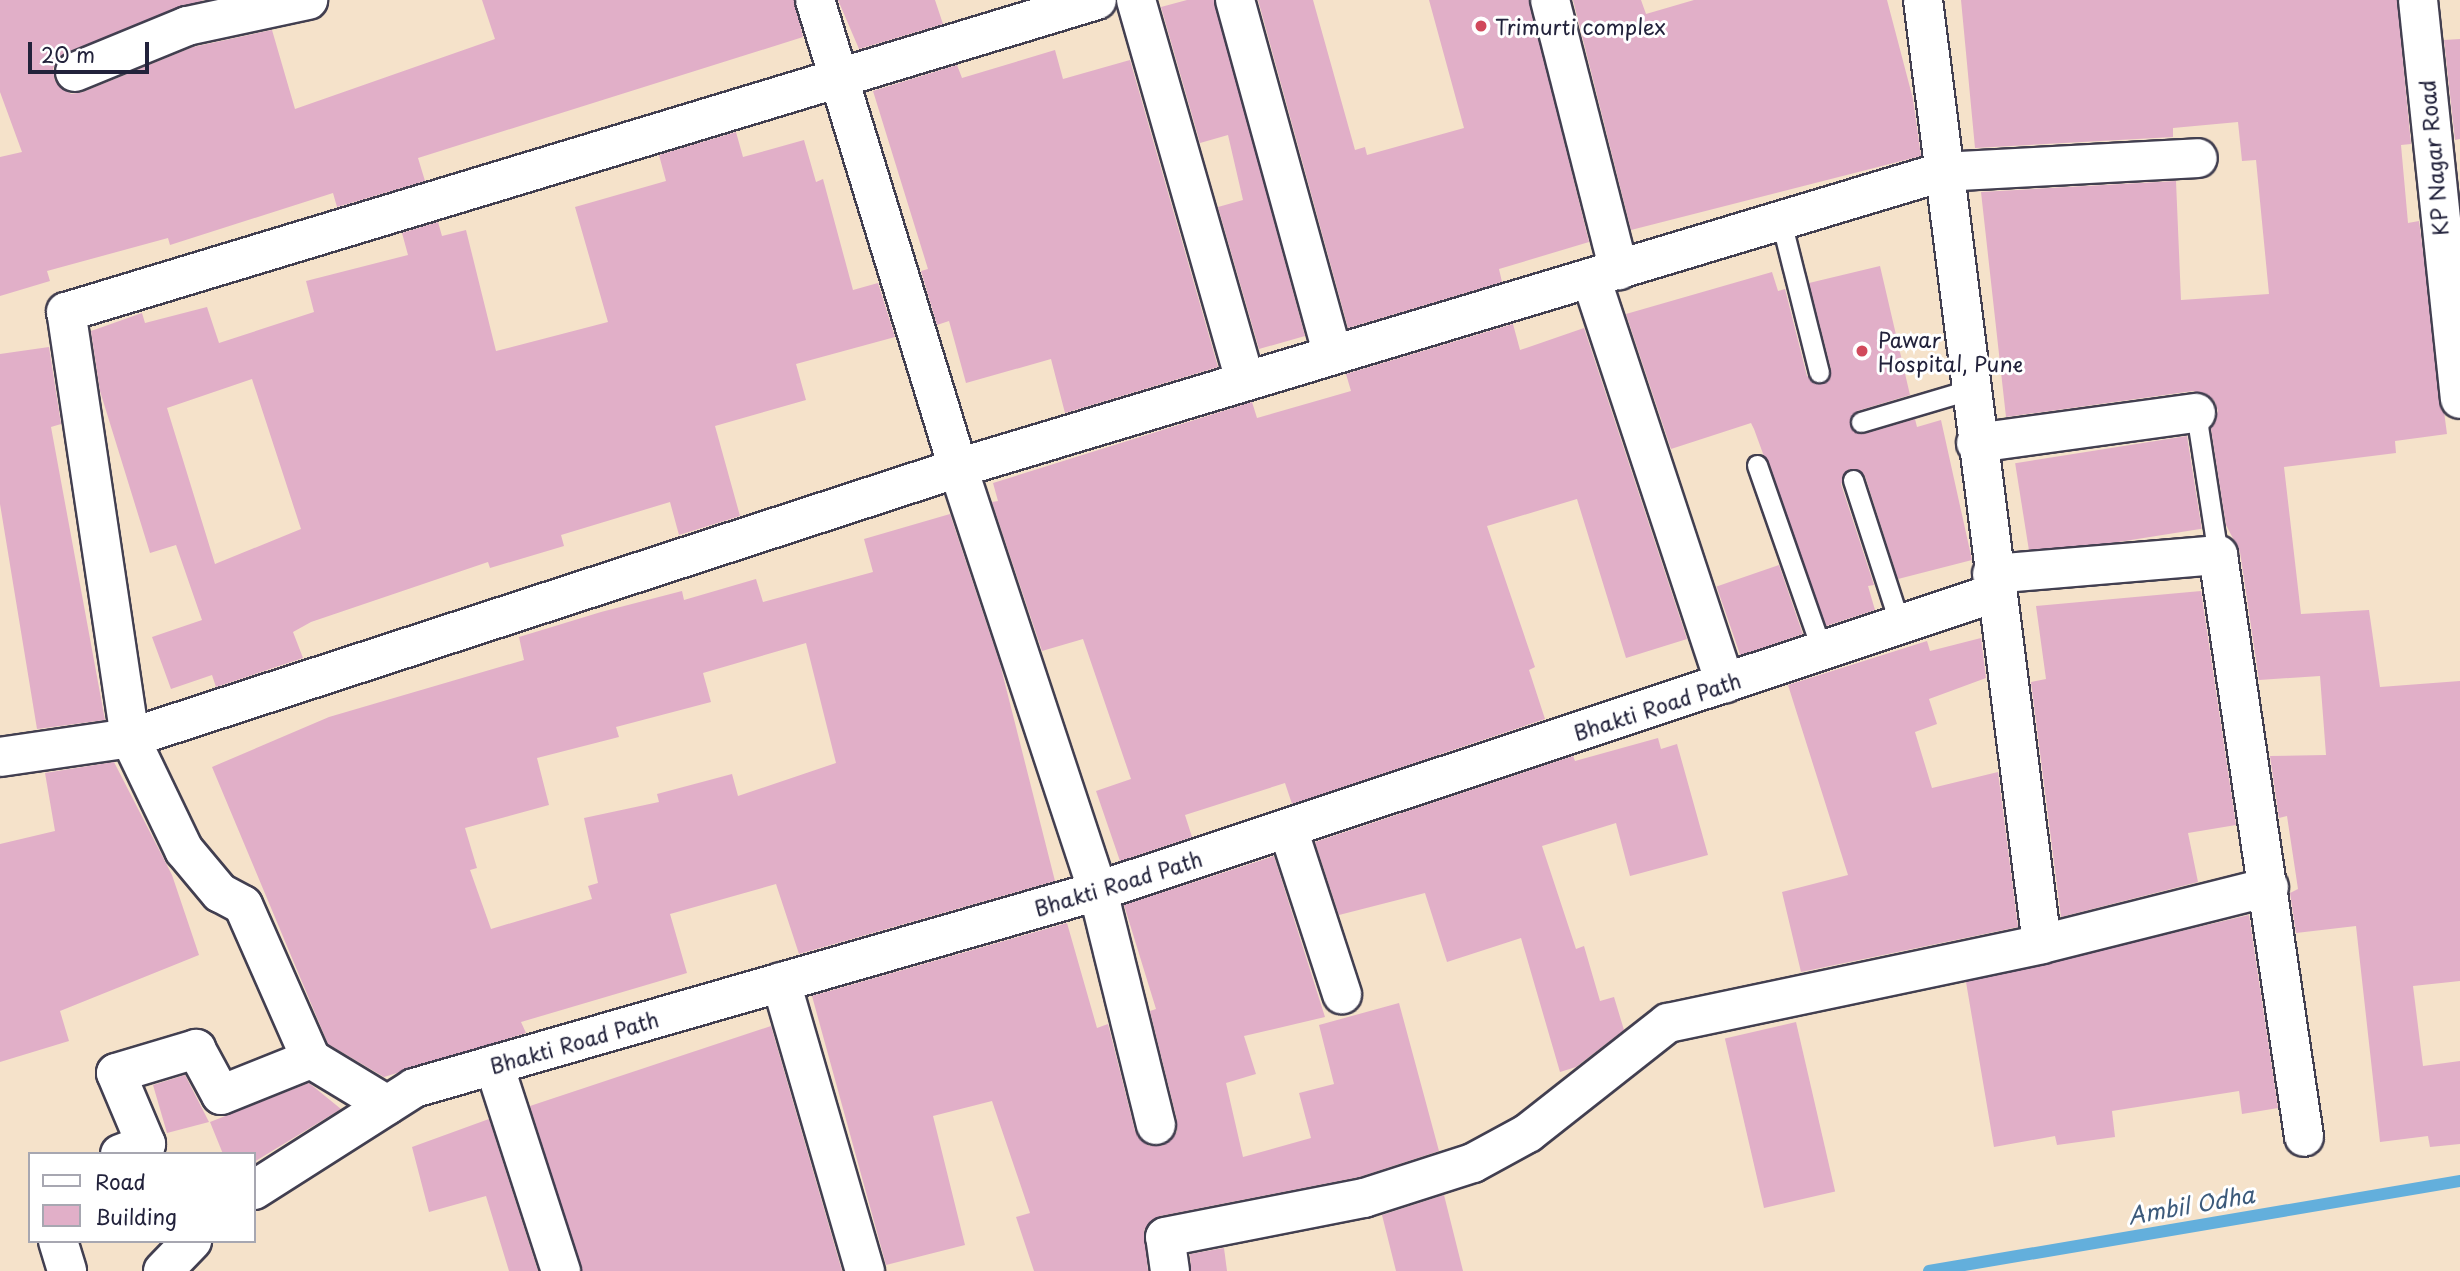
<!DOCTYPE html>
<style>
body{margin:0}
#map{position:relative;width:2460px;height:1271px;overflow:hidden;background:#f5e2ca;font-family:"Playpen Sans",sans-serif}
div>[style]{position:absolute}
.stream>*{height:12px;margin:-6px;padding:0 6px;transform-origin:6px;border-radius:6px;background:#63afdc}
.building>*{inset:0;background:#e1afc8;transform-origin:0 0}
.roads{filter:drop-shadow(2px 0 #423f50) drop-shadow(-2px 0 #423f50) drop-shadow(0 2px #423f50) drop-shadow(0 -2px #423f50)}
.service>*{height:19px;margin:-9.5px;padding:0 9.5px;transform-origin:9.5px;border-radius:9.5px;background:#fff}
.minor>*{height:38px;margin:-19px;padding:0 19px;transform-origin:19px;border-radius:19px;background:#fff}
.dots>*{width:19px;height:19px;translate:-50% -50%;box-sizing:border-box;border:4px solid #fff;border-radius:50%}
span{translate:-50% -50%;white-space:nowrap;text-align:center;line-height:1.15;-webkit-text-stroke:6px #fff;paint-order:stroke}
.poi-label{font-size:21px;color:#22223b}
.left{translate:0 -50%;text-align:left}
.street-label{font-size:21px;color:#22223b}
.water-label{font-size:23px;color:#3c5a7b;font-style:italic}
.legend{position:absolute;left:28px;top:1152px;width:228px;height:91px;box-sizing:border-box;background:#fff;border:2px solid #a7a7b1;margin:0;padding:9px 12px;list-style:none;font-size:21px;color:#22223b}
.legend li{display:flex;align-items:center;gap:14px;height:35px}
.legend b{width:35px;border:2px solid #a7a7b1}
.scale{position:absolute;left:28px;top:42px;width:121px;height:32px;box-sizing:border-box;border:4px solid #22223b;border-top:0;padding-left:9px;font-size:21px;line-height:24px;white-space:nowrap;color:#22223b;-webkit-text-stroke:5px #fff;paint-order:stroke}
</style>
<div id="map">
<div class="stream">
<div style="left:1929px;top:1271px;width:539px;rotate:-9.62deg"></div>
</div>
<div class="building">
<div style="clip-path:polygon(0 0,204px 0,67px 52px,53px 68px,55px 81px,71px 94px,83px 92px,193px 47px,272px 30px,295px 109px,495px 39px,482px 0,794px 0,803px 37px,418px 158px,425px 181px,337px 207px,333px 193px,170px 245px,168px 238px,47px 271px,50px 281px,0 296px,0 157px,22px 152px,0 92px)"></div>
<div style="clip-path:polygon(838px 0,935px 0,943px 24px,859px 49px)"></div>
<div style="clip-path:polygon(1187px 0,1214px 0,1305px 336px,1259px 349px,1218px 207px,1243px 200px,1228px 135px,1200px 143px,1161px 7px)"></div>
<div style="clip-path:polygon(1258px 0,1313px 0,1355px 150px,1365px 147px,1367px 155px,1464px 128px,1429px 0,1529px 0,1589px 242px,1499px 269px,1502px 282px,1348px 328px)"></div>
<div style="clip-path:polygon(1573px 0,1641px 0,1646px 14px,1694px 0,1887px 0,1913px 99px,1921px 156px,1631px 230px)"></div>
<div style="clip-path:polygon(1961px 0,2397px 0,2411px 144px,2401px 145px,2408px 223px,2419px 221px,2447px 434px,2395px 441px,2396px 453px,2284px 467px,2301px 614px,2369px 610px,2380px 687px,2460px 681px,2460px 981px,2413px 986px,2423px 1066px,2460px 1061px,2460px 1144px,2430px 1147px,2428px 1136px,2380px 1142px,2356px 926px,2296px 933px,2290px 893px,2298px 889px,2287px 816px,2279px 818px,2270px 756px,2326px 755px,2320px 676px,2259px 680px,2240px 552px,2226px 525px,2211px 429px,2218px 411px,2214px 400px,2193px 391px,2006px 417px,1981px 192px,2176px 181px,2181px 300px,2269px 294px,2256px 160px,2242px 161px,2238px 122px,2173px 128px,2173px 137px,1975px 148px)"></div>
<div style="clip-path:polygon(2460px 39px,2460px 139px,2455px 140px,2444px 40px)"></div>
<div style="clip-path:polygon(1055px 50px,1063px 79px,1130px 60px,1218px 367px,1065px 413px,1051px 359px,966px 383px,949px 321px,937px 325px,921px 271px,928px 269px,873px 91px,957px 65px,962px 78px)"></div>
<div style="clip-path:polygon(evenodd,736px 132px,743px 157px,804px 140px,816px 182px,823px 179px,853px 290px,878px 283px,895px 337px,796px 364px,806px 400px,715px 426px,740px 516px,679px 535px,670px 502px,561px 535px,564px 546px,490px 568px,488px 562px,311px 622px,293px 632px,303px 658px,216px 687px,212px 675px,171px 689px,152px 637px,202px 620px,176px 545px,150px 553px,100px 391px,91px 331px,142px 313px,145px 323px,207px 307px,219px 343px,314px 312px,306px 281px,408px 255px,402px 233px,438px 222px,442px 236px,466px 230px,496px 351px,608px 322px,575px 207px,666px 181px,659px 155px,736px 132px,252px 379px,301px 529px,215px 564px,167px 408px,252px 379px)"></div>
<div style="clip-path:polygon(1880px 266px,1910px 395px,1857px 411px,1850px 426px,1864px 434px,1915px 419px,1917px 427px,1941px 420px,1972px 560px,1898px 579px,1865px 476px,1849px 469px,1841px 484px,1874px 585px,1868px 586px,1875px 610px,1826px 626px,1754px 429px,1751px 423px,1671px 449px,1626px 314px,1772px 272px,1778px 291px,1785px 289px,1807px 376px,1821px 384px,1831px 369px,1809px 283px)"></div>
<div style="clip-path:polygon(1513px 324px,1520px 350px,1584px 328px,1687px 639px,1626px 658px,1577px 499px,1487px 526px,1535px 667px,1529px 670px,1545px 719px,1292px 804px,1285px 783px,1185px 815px,1192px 837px,1120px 861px,1096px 791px,1131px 779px,1083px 639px,1042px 651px,992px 502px,998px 501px,993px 483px,1252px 402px,1257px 418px,1351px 391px,1346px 374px)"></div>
<div style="clip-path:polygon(49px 347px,61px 424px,51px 427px,105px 720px,37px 729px,0 504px,0 354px)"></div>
<div style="left:2187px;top:436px;width:94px;height:174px;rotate:81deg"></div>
<div style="clip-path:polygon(evenodd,950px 514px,1000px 664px,1055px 881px,799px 954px,776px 884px,670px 914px,687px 973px,521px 1022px,526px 1033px,384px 1077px,328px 1044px,212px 767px,329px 717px,524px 660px,519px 637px,601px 612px,682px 591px,684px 600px,756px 579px,763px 602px,873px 572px,864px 539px,950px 514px,806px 643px,836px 763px,738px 796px,732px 774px,657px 794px,659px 802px,584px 818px,598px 883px,588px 886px,592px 899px,491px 929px,470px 870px,477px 868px,465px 828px,549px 805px,537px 758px,619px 737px,616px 727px,711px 702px,703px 673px,806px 643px)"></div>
<div style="left:1779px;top:565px;width:73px;height:66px;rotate:71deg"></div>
<div style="clip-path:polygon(2201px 591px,2236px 825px,2188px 833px,2198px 882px,2061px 917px,2031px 682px,2046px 679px,2036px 606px)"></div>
<div style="clip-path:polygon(1981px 638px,1986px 678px,1929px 699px,1937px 724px,1915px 732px,1932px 788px,1998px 772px,2018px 927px,1801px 972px,1782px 892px,1848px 875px,1788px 685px,1927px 641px,1930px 651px)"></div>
<div style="clip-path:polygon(1658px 738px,1661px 749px,1677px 744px,1708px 855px,1630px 876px,1616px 823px,1542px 846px,1576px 949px,1584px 946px,1600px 1001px,1614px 997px,1624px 1030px,1576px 1067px,1560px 1072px,1521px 938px,1447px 962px,1425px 893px,1339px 915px,1315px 842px,1573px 756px,1575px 761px)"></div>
<div style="clip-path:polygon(114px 762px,172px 875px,199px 955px,60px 1011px,69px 1041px,0 1062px,0 844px,55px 831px,45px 773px)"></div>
<div style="clip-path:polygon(1274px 856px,1325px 1017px,1244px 1036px,1256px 1074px,1226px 1083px,1243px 1157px,1311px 1138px,1299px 1093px,1334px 1084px,1319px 1025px,1399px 1003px,1439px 1151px,1359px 1177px,1160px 1216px,1144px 1230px,1148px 1271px,1034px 1271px,1016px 1217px,1030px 1213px,992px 1101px,933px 1116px,965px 1245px,886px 1265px,812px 996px,1067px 923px,1097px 1028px,1108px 1024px,1135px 1131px,1149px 1146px,1162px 1146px,1177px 1132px,1177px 1120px,1150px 1011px,1156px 1009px,1124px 905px)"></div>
<div style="clip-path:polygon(2249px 915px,2278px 1108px,2242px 1114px,2239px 1091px,2112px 1111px,2115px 1137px,2057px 1145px,2055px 1136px,1994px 1147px,1966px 982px)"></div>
<div style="left:1796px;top:1022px;width:174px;height:73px;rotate:77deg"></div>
<div style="clip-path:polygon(771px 1026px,842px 1271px,582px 1271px,530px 1106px)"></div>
<div style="clip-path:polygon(185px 1075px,209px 1122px,167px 1133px,153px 1085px)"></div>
<div style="clip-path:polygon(309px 1083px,341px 1109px,254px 1162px,254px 1154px,223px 1154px,210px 1122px)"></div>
<div style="clip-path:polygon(489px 1119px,538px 1271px,509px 1271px,486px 1196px,429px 1212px,412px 1147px)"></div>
<div style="clip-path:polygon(1444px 1195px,1463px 1271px,1396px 1271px,1382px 1215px)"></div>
<div style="clip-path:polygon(1224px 1248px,1227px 1271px,1191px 1271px,1190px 1254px)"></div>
</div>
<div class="roads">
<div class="service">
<div style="left:1781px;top:221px;width:156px;rotate:75.9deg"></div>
<div style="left:2196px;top:413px;width:144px;rotate:81.2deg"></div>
<div style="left:1861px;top:422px;width:113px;rotate:-16.5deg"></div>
<div style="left:1757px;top:465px;width:197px;rotate:70.7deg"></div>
<div style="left:1853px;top:480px;width:152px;rotate:72deg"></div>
</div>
<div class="minor">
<div style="left:815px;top:0;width:489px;rotate:73deg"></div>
<div style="left:958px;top:468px;width:446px;rotate:71.7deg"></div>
<div style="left:1098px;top:891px;width:241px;rotate:76.1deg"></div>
<div style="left:1136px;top:0;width:396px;rotate:74deg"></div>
<div style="left:1235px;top:0;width:368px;rotate:74.6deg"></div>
<div style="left:1550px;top:0;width:279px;rotate:75.7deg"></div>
<div style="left:1923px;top:0;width:951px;rotate:82.82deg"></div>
<div style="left:2418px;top:0;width:401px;rotate:84deg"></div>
<div style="left:75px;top:72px;width:121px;rotate:-22.3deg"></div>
<div style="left:187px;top:26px;width:124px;rotate:-12.1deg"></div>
<div style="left:1591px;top:278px;width:427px;rotate:71.7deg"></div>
<div style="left:1976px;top:443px;width:222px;rotate:-7.8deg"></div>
<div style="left:1992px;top:574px;width:227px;rotate:-4.8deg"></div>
<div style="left:2218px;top:555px;width:588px;rotate:81.59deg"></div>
<div style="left:0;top:757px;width:131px;rotate:-8.3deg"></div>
<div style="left:130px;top:738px;width:871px;rotate:-18.06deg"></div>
<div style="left:958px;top:468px;width:1028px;rotate:-16.74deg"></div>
<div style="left:1942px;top:172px;width:256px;rotate:-3.1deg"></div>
<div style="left:1288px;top:829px;width:174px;rotate:71.9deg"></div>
<div style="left:781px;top:982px;width:301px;rotate:73.8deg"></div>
<div style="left:494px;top:1065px;width:217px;rotate:72deg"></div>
<div style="left:387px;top:1105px;width:89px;rotate:-148.8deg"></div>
<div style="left:311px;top:1059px;width:168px;rotate:-113.8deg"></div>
<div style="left:243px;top:905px;width:26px;rotate:-152deg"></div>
<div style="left:220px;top:893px;width:56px;rotate:-129.9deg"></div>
<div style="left:184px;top:850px;width:124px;rotate:-115.7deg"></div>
<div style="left:130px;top:738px;width:431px;rotate:-98.5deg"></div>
<div style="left:66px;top:312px;width:1077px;rotate:-16.84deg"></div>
<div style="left:120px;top:1154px;width:28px;rotate:-21deg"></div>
<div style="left:146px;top:1144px;width:77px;rotate:-112.9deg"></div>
<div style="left:116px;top:1073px;width:84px;rotate:-16.7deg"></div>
<div style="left:196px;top:1049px;width:52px;rotate:61.5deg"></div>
<div style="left:221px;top:1095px;width:97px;rotate:-21.8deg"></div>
<div style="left:254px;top:1190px;width:190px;rotate:-32.5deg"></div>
<div style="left:414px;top:1088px;width:712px;rotate:-16.07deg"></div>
<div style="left:1098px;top:891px;width:945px;rotate:-18.38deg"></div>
<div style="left:58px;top:1241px;width:31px;rotate:73deg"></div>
<div style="left:163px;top:1271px;width:42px;rotate:-46deg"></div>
<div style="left:1170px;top:1271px;width:34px;rotate:-98deg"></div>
<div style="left:1165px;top:1237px;width:203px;rotate:-11.1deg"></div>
<div style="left:1364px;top:1198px;width:114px;rotate:-17.8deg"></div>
<div style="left:1473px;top:1163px;width:63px;rotate:-28.6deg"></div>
<div style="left:1528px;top:1133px;width:178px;rotate:-38.2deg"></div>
<div style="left:1668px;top:1023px;width:382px;rotate:-11.9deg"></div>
<div style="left:2042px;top:944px;width:234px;rotate:-14.1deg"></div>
</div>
</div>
<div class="dots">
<div style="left:1481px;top:26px;background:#d1495b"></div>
<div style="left:1862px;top:351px;background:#d1495b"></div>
</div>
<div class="poi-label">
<span class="left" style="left:1495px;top:26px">Trimurti complex</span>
<span class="left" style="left:1878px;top:351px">Pawar<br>Hospital, Pune</span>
</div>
<div class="street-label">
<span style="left:2433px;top:158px;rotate:-95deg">KP Nagar Road</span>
<span style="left:1657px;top:706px;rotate:-18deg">Bhakti Road Path</span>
<span style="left:1118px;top:883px;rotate:-17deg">Bhakti Road Path</span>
<span style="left:574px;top:1042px;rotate:-16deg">Bhakti Road Path</span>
</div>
<div class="water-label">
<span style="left:2191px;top:1205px;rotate:-10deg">Ambil Odha</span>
</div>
<ul class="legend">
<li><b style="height:9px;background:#fff"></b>Road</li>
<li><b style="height:19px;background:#e1afc8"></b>Building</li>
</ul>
<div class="scale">20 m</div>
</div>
